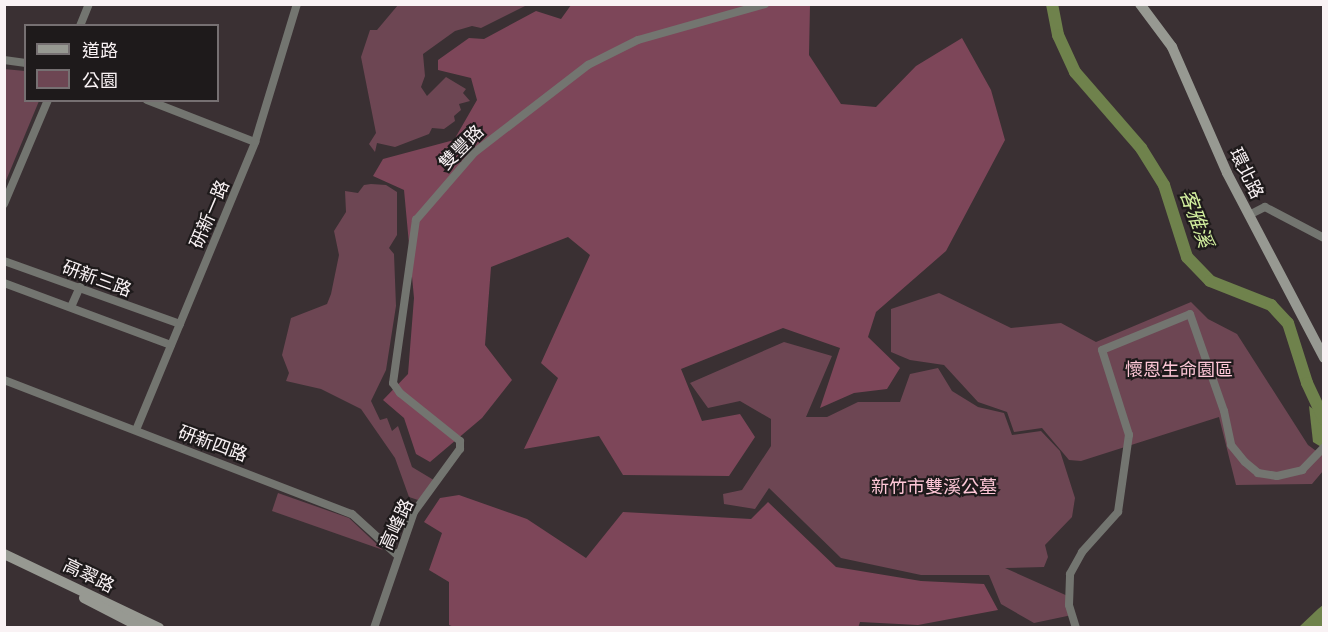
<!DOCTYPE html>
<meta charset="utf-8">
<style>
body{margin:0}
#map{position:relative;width:1328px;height:632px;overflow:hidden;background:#3a3033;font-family:"Exo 2","Noto Sans TC",sans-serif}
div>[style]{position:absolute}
.green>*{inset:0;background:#6d4653}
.forest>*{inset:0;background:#7d4659}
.water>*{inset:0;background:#6f824c}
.river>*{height:12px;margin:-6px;padding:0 6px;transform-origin:6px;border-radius:6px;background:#6f824c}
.street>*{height:8px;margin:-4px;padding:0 4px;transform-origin:4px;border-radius:4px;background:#737570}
.secondary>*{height:10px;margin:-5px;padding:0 5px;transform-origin:5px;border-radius:5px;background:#979992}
span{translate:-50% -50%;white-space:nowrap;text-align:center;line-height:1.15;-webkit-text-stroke:4.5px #1e1a1b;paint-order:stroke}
.street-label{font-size:18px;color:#f9f2f4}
.park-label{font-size:18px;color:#fec7d7}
.water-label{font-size:20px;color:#d2ef9e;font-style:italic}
.frame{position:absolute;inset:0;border:6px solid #f9f2f4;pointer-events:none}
.legend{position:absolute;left:24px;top:24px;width:195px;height:78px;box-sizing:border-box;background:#1e1a1b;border:2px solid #767072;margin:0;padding:8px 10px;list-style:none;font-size:18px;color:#f9f2f4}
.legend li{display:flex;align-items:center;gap:12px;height:30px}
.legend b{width:30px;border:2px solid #767072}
</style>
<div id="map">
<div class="green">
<div style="clip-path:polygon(398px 5px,527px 5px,481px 28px,472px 26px,455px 31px,423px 54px,425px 76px,421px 87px,427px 96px,446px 77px,466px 89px,463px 93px,470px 101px,459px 104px,461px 110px,454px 116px,455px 121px,444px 129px,432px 128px,429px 134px,395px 147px,377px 143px,375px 152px,369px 144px,376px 133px,361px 57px,370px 30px,377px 30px)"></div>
<div style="clip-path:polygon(4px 69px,25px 71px,26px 100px,39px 101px,5px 183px)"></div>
<div style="clip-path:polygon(371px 184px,386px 185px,397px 192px,397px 235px,389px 248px,394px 254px,396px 306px,386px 370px,371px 401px,380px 420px,387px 418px,392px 431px,398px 426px,412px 467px,437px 482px,421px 501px,409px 497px,395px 458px,361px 409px,321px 389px,286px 381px,289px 373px,282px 355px,291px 318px,327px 304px,331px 294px,339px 255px,334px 231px,346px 212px,345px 191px,358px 193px,364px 185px)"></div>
<div style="clip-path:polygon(939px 293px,1011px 328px,1061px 323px,1096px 342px,1191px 302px,1208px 319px,1237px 334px,1308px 445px,1323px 456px,1323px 471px,1312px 484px,1236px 485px,1219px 417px,1081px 461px,1069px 460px,1042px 428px,1014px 432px,1007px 412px,978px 402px,944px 365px,910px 360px,891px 352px,891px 309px)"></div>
<div style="clip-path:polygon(784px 342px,832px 356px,806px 417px,827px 417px,858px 402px,900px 402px,910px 374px,938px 368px,952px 391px,978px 407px,1004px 413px,1012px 435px,1041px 431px,1060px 451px,1075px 498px,1072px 517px,1045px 545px,1048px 557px,1044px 567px,1005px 568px,1070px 597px,1072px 615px,1034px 623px,1001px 604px,989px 575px,921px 575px,841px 558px,769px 488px,755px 509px,724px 504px,723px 494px,742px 490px,771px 446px,771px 419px,740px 401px,708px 408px,690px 383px)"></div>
<div style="clip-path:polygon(278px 493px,349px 518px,383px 550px,272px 511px)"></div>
</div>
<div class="forest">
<div style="clip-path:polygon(571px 5px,810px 5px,809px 55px,841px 104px,876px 107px,916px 66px,962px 38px,991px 90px,1005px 140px,946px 251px,876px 312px,868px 337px,900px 368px,887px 389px,854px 393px,820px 408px,840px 348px,783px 328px,681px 369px,702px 421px,740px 414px,755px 437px,729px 476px,623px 475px,599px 436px,524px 449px,558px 378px,541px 363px,590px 255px,568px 237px,491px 267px,485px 345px,512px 380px,482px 418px,430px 462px,416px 454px,404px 418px,383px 400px,408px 374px,414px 298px,404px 190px,373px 176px,383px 159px,454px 140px,477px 100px,471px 78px,438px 70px,438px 60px,469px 38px,484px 39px,536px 11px,561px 19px)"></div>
<div style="clip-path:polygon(459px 495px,527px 519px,586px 558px,623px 512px,751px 519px,768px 502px,836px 567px,921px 581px,984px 584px,998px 610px,918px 625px,860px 622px,858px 628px,454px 627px,449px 625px,449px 582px,429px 570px,442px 533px,424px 522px,440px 498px)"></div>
</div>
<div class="water">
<div style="clip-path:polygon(1309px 406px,1323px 416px,1323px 448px,1313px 442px)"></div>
<div style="clip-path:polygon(1323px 605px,1323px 627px,1299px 627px,1318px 609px)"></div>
</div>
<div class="river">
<div style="left:1052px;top:4px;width:32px;rotate:79deg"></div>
<div style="left:1058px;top:35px;width:41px;rotate:65.3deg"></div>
<div style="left:1075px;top:72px;width:101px;rotate:49deg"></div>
<div style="left:1141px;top:148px;width:44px;rotate:58.1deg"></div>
<div style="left:1164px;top:185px;width:76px;rotate:72.3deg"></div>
<div style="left:1187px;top:257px;width:33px;rotate:46deg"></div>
<div style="left:1210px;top:281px;width:66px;rotate:21.5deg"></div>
<div style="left:1271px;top:305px;width:25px;rotate:47deg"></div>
<div style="left:1288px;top:323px;width:63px;rotate:72.4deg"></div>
<div style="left:1307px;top:383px;width:40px;rotate:65deg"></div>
</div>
<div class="street">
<div style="left:80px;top:26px;width:24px;rotate:-68deg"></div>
<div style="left:4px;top:60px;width:22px;rotate:8deg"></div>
<div style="left:147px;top:100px;width:116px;rotate:21.3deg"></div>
<div style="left:4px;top:204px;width:113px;rotate:-67.1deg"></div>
<div style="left:1249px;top:215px;width:18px;rotate:-27deg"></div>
<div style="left:1265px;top:207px;width:67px;rotate:27.7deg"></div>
<div style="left:4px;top:261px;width:187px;rotate:19.7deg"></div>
<div style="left:4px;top:283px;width:178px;rotate:20.4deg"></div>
<div style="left:71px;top:307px;width:22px;rotate:-66deg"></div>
<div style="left:4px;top:380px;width:373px;rotate:21.1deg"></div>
<div style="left:352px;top:514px;width:61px;rotate:42.3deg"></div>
<div style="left:136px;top:430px;width:312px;rotate:-67.5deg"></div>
<div style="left:255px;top:142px;width:144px;rotate:-73.1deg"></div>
<div style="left:374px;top:628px;width:123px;rotate:-71deg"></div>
<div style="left:414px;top:512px;width:78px;rotate:-53.9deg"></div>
<div style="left:460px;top:449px;width:8px;rotate:-90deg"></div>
<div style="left:460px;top:441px;width:77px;rotate:-141.3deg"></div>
<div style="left:400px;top:393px;width:12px;rotate:-125deg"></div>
<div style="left:393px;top:383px;width:165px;rotate:-82deg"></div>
<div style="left:416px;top:220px;width:90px;rotate:-49.1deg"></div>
<div style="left:475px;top:152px;width:143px;rotate:-37.6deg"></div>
<div style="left:588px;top:65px;width:56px;rotate:-26.6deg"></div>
<div style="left:638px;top:40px;width:132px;rotate:-15.8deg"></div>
<div style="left:1076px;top:628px;width:24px;rotate:-107deg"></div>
<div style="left:1069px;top:605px;width:31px;rotate:-88deg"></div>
<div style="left:1070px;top:574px;width:25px;rotate:-61deg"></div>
<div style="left:1082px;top:552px;width:54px;rotate:-48deg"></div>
<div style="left:1118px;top:512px;width:78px;rotate:-81.9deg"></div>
<div style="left:1129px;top:435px;width:89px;rotate:-107.6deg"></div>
<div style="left:1102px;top:350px;width:95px;rotate:-22.2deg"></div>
<div style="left:1190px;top:314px;width:103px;rotate:70.7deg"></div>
<div style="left:1224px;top:411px;width:35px;rotate:78deg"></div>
<div style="left:1231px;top:445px;width:22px;rotate:51deg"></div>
<div style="left:1245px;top:462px;width:17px;rotate:40deg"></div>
<div style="left:1258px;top:473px;width:19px;rotate:9deg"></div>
<div style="left:1277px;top:476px;width:26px;rotate:-13deg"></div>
<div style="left:1302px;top:470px;width:32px;rotate:-46deg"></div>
</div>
<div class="secondary">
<div style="left:1140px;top:4px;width:54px;rotate:53.3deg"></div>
<div style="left:1172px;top:47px;width:137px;rotate:66.4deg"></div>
<div style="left:1227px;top:173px;width:209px;rotate:62.3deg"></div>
<div style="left:4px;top:554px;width:172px;rotate:25.5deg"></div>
<div style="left:84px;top:598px;width:65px;rotate:27.3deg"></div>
</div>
<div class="street-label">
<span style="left:461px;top:147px;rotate:-45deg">雙豐路</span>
<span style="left:1247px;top:173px;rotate:64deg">環北路</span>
<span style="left:209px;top:214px;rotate:-67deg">研新一路</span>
<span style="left:97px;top:278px;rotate:20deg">研新三路</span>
<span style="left:213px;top:443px;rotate:20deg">研新四路</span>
<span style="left:396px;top:524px;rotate:-65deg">高峰路</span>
<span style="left:89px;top:575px;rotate:26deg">高翠路</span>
</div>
<div class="park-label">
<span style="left:1179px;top:369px">懷恩生命園區</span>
<span style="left:934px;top:486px">新竹市雙溪公墓</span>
</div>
<div class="water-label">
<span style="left:1197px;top:218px;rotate:70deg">客雅溪</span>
</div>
<div class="frame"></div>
<ul class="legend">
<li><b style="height:8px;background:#979992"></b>道路</li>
<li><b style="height:16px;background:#6d4653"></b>公園</li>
</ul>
</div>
